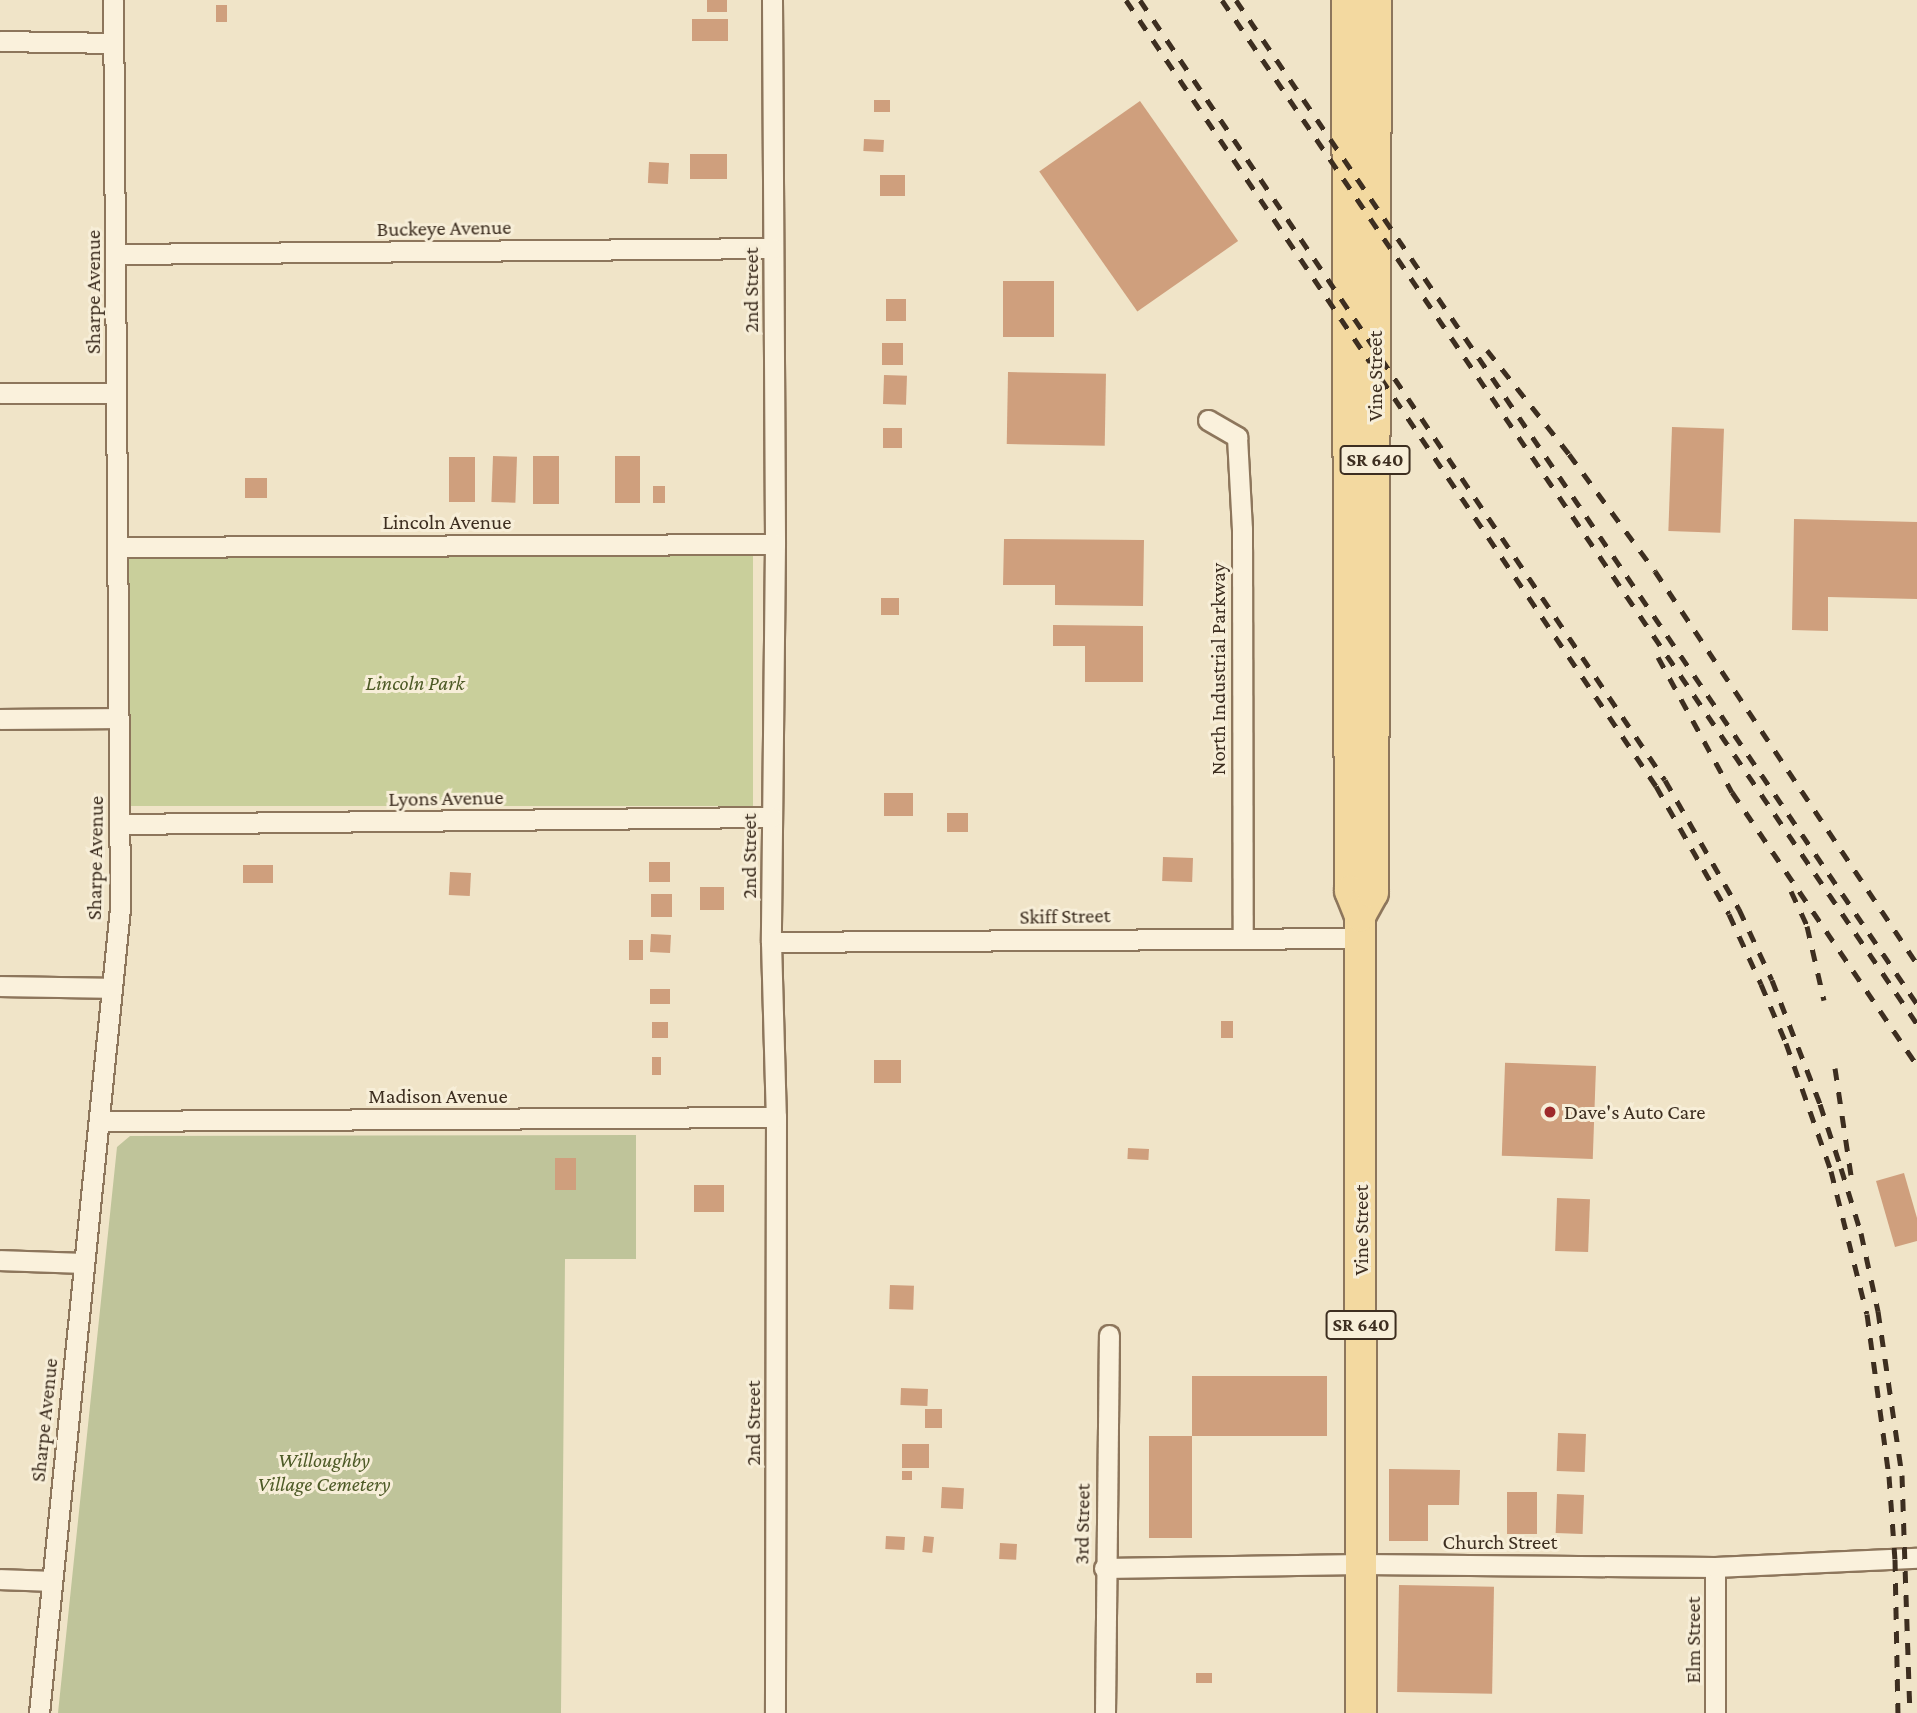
<!DOCTYPE html>
<style>
body{margin:0}
#map{position:relative;width:1917px;height:1713px;overflow:hidden;background:#f0e4c8;font-family:"Crimson Pro",serif}
div>[style]{position:absolute}
.green>*{inset:0;background:#c9cf9b;transform-origin:0 0}
.cemetery>*{inset:0;background:#bfc49a}
.building>*{inset:0;background:#cf9f7d;transform-origin:0 0}
.roads{filter:drop-shadow(2px 0 #8d765c) drop-shadow(-2px 0 #8d765c) drop-shadow(0 2px #8d765c) drop-shadow(0 -2px #8d765c)}
.street>*{height:19px;margin:-9.5px;padding:0 9.5px;transform-origin:9.5px;border-radius:9.5px;background:#faf1dc}
.primary>*{height:30px;margin:-15px;padding:0 15px;transform-origin:15px;border-radius:15px;background:#f3d9a0}
.rail>*{height:5px;margin-top:-2.5px;transform-origin:0;background:repeating-linear-gradient(90deg,#3d2e20 0 12px,transparent 0 24px)}
.dots>*{width:19px;height:19px;translate:-50% -50%;box-sizing:border-box;border:4px solid #f7eed8;border-radius:50%}
span{translate:-50% -50%;white-space:nowrap;text-align:center;line-height:1.15;-webkit-text-stroke:6px #f7eed8;paint-order:stroke}
.shield-label span{padding:2px 5px;background:#f7eed8;border:2px solid;border-radius:5px;-webkit-text-stroke-width:0}
.shield-label{font-size:19px;color:#3d2e20;font-weight:700}
.street-label{font-size:21px;color:#3d2e20}
.park-label{font-size:21px;color:#4d5a26;font-style:italic}
.poi-label{font-size:21px;color:#3d2e20}
.left{translate:0 -50%;text-align:left}
</style>
<div id="map">
<div class="green">
<div style="left:753px;top:556px;width:250px;height:625px;rotate:90deg"></div>
</div>
<div class="cemetery">
<div style="clip-path:polygon(636px 1135px,636px 1259px,565px 1259px,561px 1713px,58px 1713px,117px 1147px,130px 1136px)"></div>
</div>
<div class="building">
<div style="left:707px;top:0;width:20px;height:12px"></div>
<div style="left:216px;top:5px;width:11px;height:17px"></div>
<div style="left:692px;top:19px;width:36px;height:22px"></div>
<div style="left:874px;top:100px;width:16px;height:12px"></div>
<div style="left:1140px;top:101px;width:171px;height:123px;rotate:55deg"></div>
<div style="left:864px;top:139px;width:20px;height:12px;rotate:3deg"></div>
<div style="left:690px;top:154px;width:37px;height:25px"></div>
<div style="left:649px;top:162px;width:20px;height:21px;rotate:3deg"></div>
<div style="left:880px;top:175px;width:25px;height:21px"></div>
<div style="left:1054px;top:281px;width:56px;height:51px;rotate:90deg"></div>
<div style="left:886px;top:299px;width:20px;height:22px"></div>
<div style="left:882px;top:343px;width:21px;height:22px"></div>
<div style="left:1008px;top:372px;width:98px;height:72px;rotate:1deg"></div>
<div style="left:884px;top:375px;width:23px;height:29px;rotate:2deg"></div>
<div style="left:1672px;top:427px;width:52px;height:104px;rotate:2deg"></div>
<div style="left:883px;top:428px;width:19px;height:20px"></div>
<div style="left:493px;top:456px;width:24px;height:46px;rotate:2deg"></div>
<div style="left:533px;top:456px;width:26px;height:48px"></div>
<div style="left:615px;top:456px;width:25px;height:47px"></div>
<div style="left:449px;top:457px;width:26px;height:45px"></div>
<div style="left:245px;top:478px;width:22px;height:20px"></div>
<div style="left:653px;top:486px;width:12px;height:17px"></div>
<div style="clip-path:polygon(1794px 519px,1917px 522px,1917px 599px,1828px 597px,1828px 631px,1792px 630px)"></div>
<div style="clip-path:polygon(1004px 539px,1144px 540px,1143px 606px,1055px 605px,1055px 585px,1003px 585px)"></div>
<div style="left:881px;top:598px;width:18px;height:17px"></div>
<div style="clip-path:polygon(1053px 625px,1143px 626px,1143px 682px,1085px 682px,1085px 646px,1053px 646px)"></div>
<div style="left:884px;top:793px;width:29px;height:23px"></div>
<div style="left:947px;top:813px;width:21px;height:19px"></div>
<div style="left:1163px;top:857px;width:30px;height:24px;rotate:2deg"></div>
<div style="left:649px;top:862px;width:21px;height:20px"></div>
<div style="left:243px;top:865px;width:30px;height:18px"></div>
<div style="left:450px;top:872px;width:21px;height:23px;rotate:3deg"></div>
<div style="left:700px;top:887px;width:24px;height:23px"></div>
<div style="left:651px;top:894px;width:21px;height:23px"></div>
<div style="left:651px;top:934px;width:20px;height:18px;rotate:3deg"></div>
<div style="left:629px;top:940px;width:14px;height:20px"></div>
<div style="left:650px;top:989px;width:20px;height:15px"></div>
<div style="left:1221px;top:1021px;width:12px;height:17px"></div>
<div style="left:652px;top:1022px;width:16px;height:16px"></div>
<div style="left:652px;top:1057px;width:9px;height:18px"></div>
<div style="left:901px;top:1060px;width:23px;height:27px;rotate:90deg"></div>
<div style="left:1596px;top:1066px;width:93px;height:91px;rotate:92deg"></div>
<div style="left:1128px;top:1148px;width:21px;height:11px;rotate:3deg"></div>
<div style="left:555px;top:1158px;width:21px;height:32px"></div>
<div style="clip-path:polygon(1904px 1173px,1917px 1218px,1917px 1241px,1895px 1247px,1876px 1181px)"></div>
<div style="left:694px;top:1185px;width:30px;height:27px"></div>
<div style="left:1557px;top:1198px;width:33px;height:53px;rotate:2deg"></div>
<div style="left:890px;top:1285px;width:24px;height:24px;rotate:2deg"></div>
<div style="left:1192px;top:1376px;width:135px;height:60px"></div>
<div style="left:901px;top:1388px;width:27px;height:17px;rotate:2deg"></div>
<div style="left:925px;top:1409px;width:17px;height:19px"></div>
<div style="left:1558px;top:1433px;width:28px;height:38px;rotate:2deg"></div>
<div style="left:1149px;top:1436px;width:43px;height:102px"></div>
<div style="left:902px;top:1444px;width:27px;height:24px"></div>
<div style="clip-path:polygon(1389px 1469px,1460px 1470px,1459px 1505px,1428px 1505px,1428px 1541px,1389px 1541px)"></div>
<div style="left:902px;top:1471px;width:10px;height:9px"></div>
<div style="left:942px;top:1487px;width:22px;height:21px;rotate:3deg"></div>
<div style="left:1507px;top:1492px;width:30px;height:42px"></div>
<div style="left:1557px;top:1494px;width:27px;height:39px;rotate:2deg"></div>
<div style="left:886px;top:1536px;width:19px;height:13px;rotate:3deg"></div>
<div style="left:924px;top:1536px;width:10px;height:16px;rotate:6deg"></div>
<div style="left:1000px;top:1543px;width:17px;height:16px;rotate:3deg"></div>
<div style="left:1399px;top:1585px;width:95px;height:107px;rotate:1deg"></div>
<div style="left:1196px;top:1673px;width:16px;height:10px"></div>
</div>
<div class="roads">
<div class="street">
<div style="left:772px;top:0;width:544px;rotate:89.68deg"></div>
<div style="left:775px;top:544px;width:398px;rotate:90.6deg"></div>
<div style="left:771px;top:942px;width:175px;rotate:88.4deg"></div>
<div style="left:776px;top:1117px;width:596px;rotate:90.1deg"></div>
<div style="left:0;top:41px;width:112px;rotate:1deg"></div>
<div style="left:116px;top:254px;width:657px;rotate:-0.52deg"></div>
<div style="left:0;top:393px;width:115px"></div>
<div style="left:1208px;top:420px;width:34px;rotate:30deg"></div>
<div style="left:1237px;top:437px;width:92px;rotate:86.9deg"></div>
<div style="left:1242px;top:529px;width:407px;rotate:89.9deg"></div>
<div style="left:118px;top:547px;width:657px;rotate:-0.26deg"></div>
<div style="left:0;top:719px;width:117px;rotate:-0.5deg"></div>
<div style="left:120px;top:824px;width:652px;rotate:-0.62deg"></div>
<div style="left:771px;top:942px;width:589px;rotate:-0.39deg"></div>
<div style="left:0;top:986px;width:111px;rotate:1deg"></div>
<div style="left:100px;top:1121px;width:676px;rotate:-0.34deg"></div>
<div style="left:0;top:1260px;width:82px;rotate:2.1deg"></div>
<div style="left:1715px;top:1567px;width:146px;rotate:90deg"></div>
<div style="left:1104px;top:1568px;width:257px;rotate:-0.9deg"></div>
<div style="left:1361px;top:1564px;width:354px;rotate:0.5deg"></div>
<div style="left:1715px;top:1567px;width:202px;rotate:-2.6deg"></div>
<div style="left:0;top:1579px;width:51px;rotate:2.2deg"></div>
<div style="left:39px;top:1713px;width:809px;rotate:-84.25deg"></div>
<div style="left:120px;top:908px;width:908px;rotate:-90.44deg"></div>
<div style="left:1105px;top:1713px;width:378px;rotate:-89.4deg"></div>
</div>
<div class="primary">
<div style="left:1347px;top:0;width:891px;rotate:89.81deg"></div>
<div style="left:1350px;top:891px;width:27px;rotate:68deg"></div>
<div style="left:1360px;top:916px;width:797px;rotate:89.93deg"></div>
<div style="left:1360px;top:916px;width:26px;rotate:-61deg"></div>
<div style="left:1373px;top:893px;width:893px;rotate:-89.81deg"></div>
</div>
</div>
<div class="rail">
<div style="left:1126px;top:0;width:948px;rotate:56.01deg"></div>
<div style="left:1656px;top:786px;width:147px;rotate:60.3deg"></div>
<div style="left:1729px;top:914px;width:77px;rotate:65.4deg"></div>
<div style="left:1761px;top:984px;width:64px;rotate:67deg"></div>
<div style="left:1786px;top:1043px;width:136px;rotate:70.6deg"></div>
<div style="left:1831px;top:1171px;width:147px;rotate:75.9deg"></div>
<div style="left:1867px;top:1314px;width:163px;rotate:82.3deg"></div>
<div style="left:1889px;top:1476px;width:83px;rotate:85.9deg"></div>
<div style="left:1895px;top:1559px;width:154px;rotate:88.9deg"></div>
<div style="left:1140px;top:0;width:940px;rotate:56.06deg"></div>
<div style="left:1665px;top:780px;width:149px;rotate:60.2deg"></div>
<div style="left:1739px;top:909px;width:78px;rotate:65.1deg"></div>
<div style="left:1772px;top:980px;width:133px;rotate:68.8deg"></div>
<div style="left:1820px;top:1104px;width:67px;rotate:71.8deg"></div>
<div style="left:1841px;top:1168px;width:68px;rotate:72.9deg"></div>
<div style="left:1861px;top:1233px;width:80px;rotate:77.7deg"></div>
<div style="left:1878px;top:1311px;width:166px;rotate:81.7deg"></div>
<div style="left:1902px;top:1475px;width:238px;rotate:88.1deg"></div>
<div style="left:1222px;top:0;width:1238px;rotate:55.83deg"></div>
<div style="left:1236px;top:0;width:1213px;rotate:55.85deg"></div>
<div style="left:1487px;top:350px;width:132px;rotate:51.7deg"></div>
<div style="left:1569px;top:454px;width:145px;rotate:53.7deg"></div>
<div style="left:1655px;top:571px;width:472px;rotate:56.3deg"></div>
<div style="left:1658px;top:657px;width:154px;rotate:61.3deg"></div>
<div style="left:1732px;top:792px;width:330px;rotate:55.9deg"></div>
<div style="left:1791px;top:891px;width:38px;rotate:65deg"></div>
<div style="left:1807px;top:926px;width:76px;rotate:77.1deg"></div>
<div style="left:1835px;top:1068px;width:108px;rotate:81.5deg"></div>
</div>
<div class="dots">
<div style="left:1550px;top:1112px;background:#9e2a2b"></div>
</div>
<div class="shield-label">
<span style="left:1375px;top:460px">SR 640</span>
<span style="left:1361px;top:1325px">SR 640</span>
</div>
<div class="street-label">
<span style="left:444px;top:228px;rotate:-1deg">Buckeye Avenue</span>
<span style="left:751px;top:290px;rotate:-90deg">2nd Street</span>
<span style="left:93px;top:292px;rotate:-90deg">Sharpe Avenue</span>
<span style="left:1375px;top:376px;rotate:-90deg">Vine Street</span>
<span style="left:447px;top:522px">Lincoln Avenue</span>
<span style="left:1218px;top:669px;rotate:-90deg">North Industrial Parkway</span>
<span style="left:446px;top:798px;rotate:-1deg">Lyons Avenue</span>
<span style="left:749px;top:856px;rotate:-90deg">2nd Street</span>
<span style="left:95px;top:858px;rotate:-89deg">Sharpe Avenue</span>
<span style="left:1065px;top:916px;rotate:-1deg">Skiff Street</span>
<span style="left:438px;top:1096px">Madison Avenue</span>
<span style="left:1361px;top:1230px;rotate:-90deg">Vine Street</span>
<span style="left:44px;top:1420px;rotate:-84deg">Sharpe Avenue</span>
<span style="left:753px;top:1423px;rotate:-90deg">2nd Street</span>
<span style="left:1082px;top:1524px;rotate:-89deg">3rd Street</span>
<span style="left:1500px;top:1542px">Church Street</span>
<span style="left:1693px;top:1640px;rotate:-90deg">Elm Street</span>
</div>
<div class="park-label">
<span style="left:415px;top:683px">Lincoln Park</span>
<span style="left:324px;top:1472px">Willoughby<br>Village Cemetery</span>
</div>
<div class="poi-label">
<span class="left" style="left:1564px;top:1112px">Dave's Auto Care</span>
</div>
</div>
